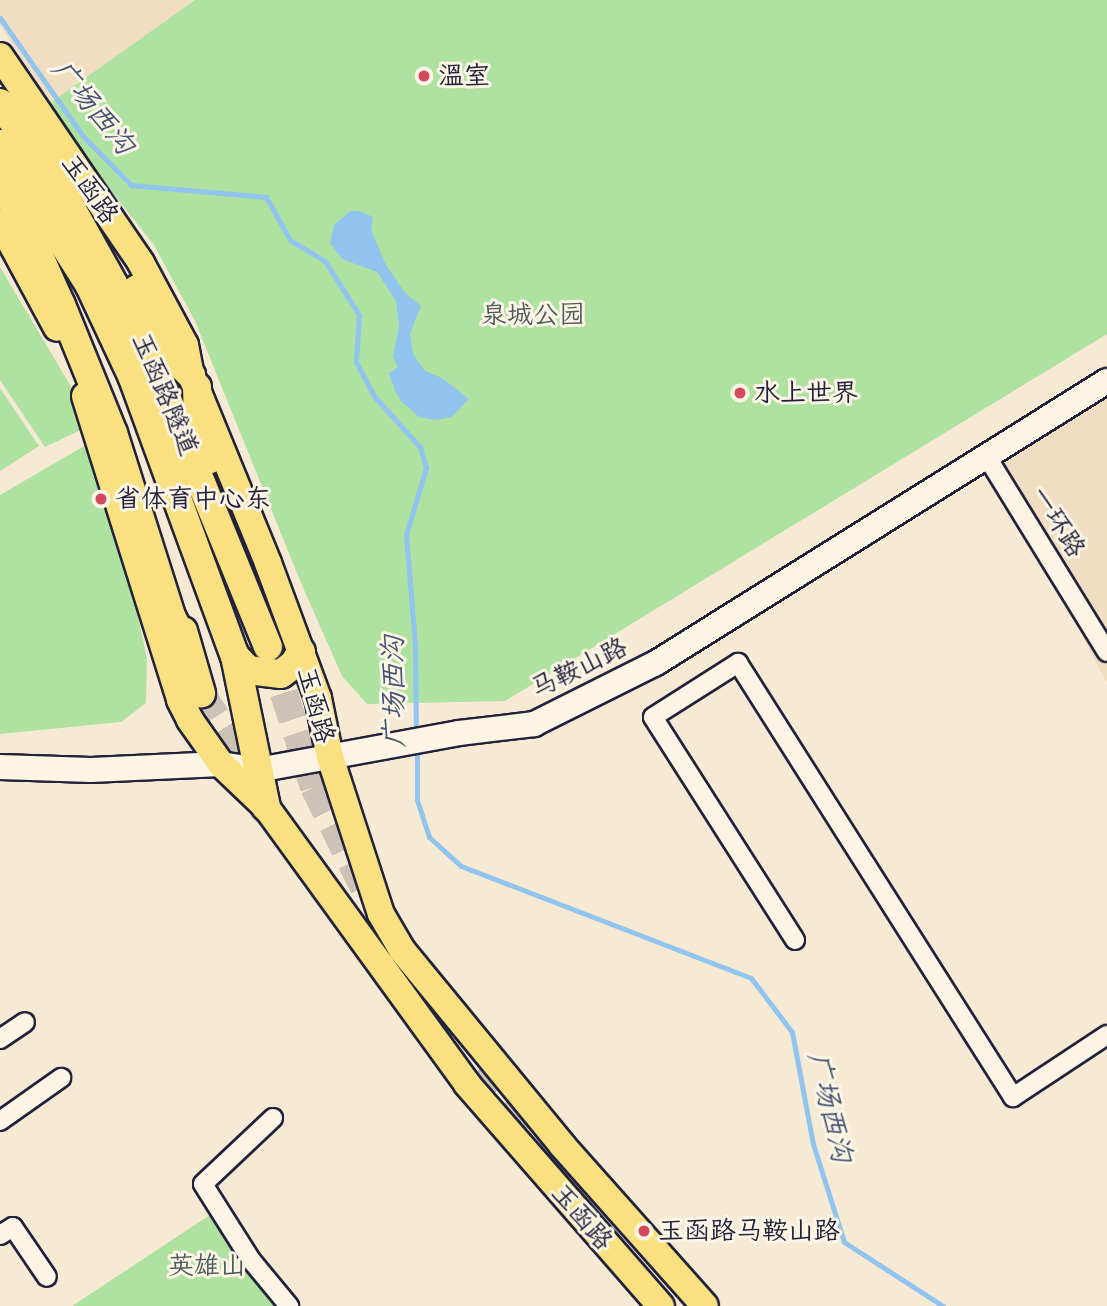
<!DOCTYPE html>
<meta charset="utf-8">
<style>
body{margin:0}
#map{position:relative;width:1107px;height:1306px;overflow:hidden;background:#f7ead5;font-family:Sriracha,"LXGW WenKai TC",sans-serif}
div>[style]{position:absolute}
.built>*{inset:0;background:#f1ddc2}
.green>*{inset:0;background:#afe1a1}
.water>*{inset:0;background:#91c4ee}
.stream>*{height:5px;margin:-2.5px;padding:0 2.5px;transform-origin:2.5px;border-radius:2.5px;background:#91c4ee}
.trunk-tunnel>*{height:28px;margin-top:-14px;transform-origin:0;background:repeating-linear-gradient(90deg,#ccc2b6 0 28px,transparent 0 42px)}
.roads{filter:drop-shadow(2px 0 #22223b) drop-shadow(-2px 0 #22223b) drop-shadow(0 2px #22223b) drop-shadow(0 -2px #22223b)}
.minor>*{height:18px;margin:-9px;padding:0 9px;transform-origin:9px;border-radius:9px;background:#fcf5e5}
.secondary>*{height:24px;margin:-12px;padding:0 12px;transform-origin:12px;border-radius:12px;background:#fcf5e5}
.primary>*{height:26px;margin:-13px;padding:0 13px;transform-origin:13px;border-radius:13px;background:#f9e181}
.trunk>*{height:28px;margin:-14px;padding:0 14px;transform-origin:14px;border-radius:14px;background:#f9e181}
.dots>*{width:19px;height:19px;translate:-50% -50%;box-sizing:border-box;border:4px solid #fcf5e5;border-radius:50%}
span{translate:-50% -50%;white-space:nowrap;text-align:center;line-height:1.15;-webkit-text-stroke:6px #fcf5e5;paint-order:stroke}
.poi-label{font-size:26px;color:#22223b}
.left{translate:0 -50%;text-align:left}
.street-label{font-size:26px;color:#22223b}
.park-label{font-size:26px;color:#4c5b5a}
.water-label{font-size:28px;color:#435371;font-style:italic}
</style>
<div id="map">
<div class="built">
<div style="clip-path:polygon(0 0,195px 0,50px 103px,0 25px)"></div>
<div style="clip-path:polygon(1107px 392px,1107px 683px,993px 467px)"></div>
</div>
<div class="green">
<div style="clip-path:polygon(195px 0,1107px 0,1107px 334px,505px 701px,367px 704px,342px 676px,301px 583px,195px 321px,154px 245px,69px 138px,50px 103px)"></div>
<div style="clip-path:polygon(0 267px,88px 415px,91px 425px,45px 447px,0 380px)"></div>
<div style="clip-path:polygon(0 388px,39px 446px,0 471px)"></div>
<div style="clip-path:polygon(98px 438px,147px 658px,146px 703px,121px 722px,0 734px,0 495px)"></div>
<div style="clip-path:polygon(213px 1213px,298px 1306px,72px 1306px)"></div>
</div>
<div class="water">
<div style="clip-path:polygon(350px 211px,359px 211px,373px 217px,371px 229px,385px 263px,405px 293px,421px 306px,410px 334px,413px 354px,425px 371px,442px 378px,469px 399px,452px 417px,436px 420px,419px 417px,401px 401px,395px 391px,389px 373px,398px 367px,393px 357px,399px 326px,396px 301px,377px 272px,342px 259px,330px 243px,334px 225px)"></div>
</div>
<div class="stream">
<div style="left:0;top:18px;width:144px;rotate:54.9deg"></div>
<div style="left:83px;top:136px;width:69px;rotate:45.6deg"></div>
<div style="left:131px;top:185px;width:136px;rotate:5.1deg"></div>
<div style="left:266px;top:197px;width:49px;rotate:60.8deg"></div>
<div style="left:290px;top:240px;width:41px;rotate:31deg"></div>
<div style="left:325px;top:261px;width:64px;rotate:57.8deg"></div>
<div style="left:359px;top:315px;width:47px;rotate:93.7deg"></div>
<div style="left:356px;top:362px;width:38px;rotate:62deg"></div>
<div style="left:374px;top:396px;width:69px;rotate:48deg"></div>
<div style="left:420px;top:447px;width:22px;rotate:74deg"></div>
<div style="left:426px;top:468px;width:70px;rotate:106.6deg"></div>
<div style="left:406px;top:535px;width:109px;rotate:85.3deg"></div>
<div style="left:415px;top:644px;width:91px;rotate:89.4deg"></div>
<div style="left:417px;top:748px;width:52px;rotate:90deg"></div>
<div style="left:417px;top:800px;width:39px;rotate:72deg"></div>
<div style="left:429px;top:837px;width:43px;rotate:42.2deg"></div>
<div style="left:461px;top:866px;width:311px;rotate:21.1deg"></div>
<div style="left:751px;top:978px;width:68px;rotate:52.8deg"></div>
<div style="left:792px;top:1032px;width:114px;rotate:79.4deg"></div>
<div style="left:813px;top:1144px;width:103px;rotate:72.4deg"></div>
<div style="left:844px;top:1242px;width:118px;rotate:32.9deg"></div>
</div>
<div class="trunk-tunnel">
<div style="left:271px;top:653px;width:141px;rotate:72.2deg"></div>
<div style="left:314px;top:787px;width:119px;rotate:63.6deg"></div>
<div style="left:201px;top:693px;width:109px;rotate:57.8deg"></div>
<div style="left:484px;top:1066px;width:47px;rotate:55.3deg"></div>
<div style="left:511px;top:1105px;width:56px;rotate:48.6deg"></div>
</div>
<div class="roads">
<div class="minor">
<div style="left:987px;top:457px;width:229px;rotate:58.4deg"></div>
<div style="left:795px;top:940px;width:264px;rotate:-122.5deg"></div>
<div style="left:653px;top:717px;width:101px;rotate:-32.4deg"></div>
<div style="left:738px;top:663px;width:514px;rotate:57.64deg"></div>
<div style="left:1013px;top:1097px;width:113px;rotate:-33.4deg"></div>
<div style="left:0;top:1039px;width:30px;rotate:-34deg"></div>
<div style="left:273px;top:1118px;width:96px;rotate:136.7deg"></div>
<div style="left:203px;top:1184px;width:90px;rotate:57.7deg"></div>
<div style="left:251px;top:1260px;width:60px;rotate:50.4deg"></div>
<div style="left:0;top:1121px;width:75px;rotate:-35.2deg"></div>
<div style="left:0;top:1235px;width:15px;rotate:-32deg"></div>
<div style="left:13px;top:1227px;width:60px;rotate:55.8deg"></div>
</div>
<div class="secondary">
<div style="left:0;top:767px;width:91px;rotate:1.9deg"></div>
<div style="left:91px;top:770px;width:130px;rotate:-2.6deg"></div>
<div style="left:221px;top:764px;width:37px;rotate:9deg"></div>
<div style="left:258px;top:770px;width:204px;rotate:-10.4deg"></div>
<div style="left:459px;top:733px;width:76px;rotate:-6.8deg"></div>
<div style="left:534px;top:724px;width:136px;rotate:-26.6deg"></div>
<div style="left:656px;top:663px;width:532px;rotate:-32.02deg"></div>
</div>
<div class="primary">
<div style="left:0;top:56px;width:250px;rotate:55.7deg"></div>
<div style="left:141px;top:263px;width:93px;rotate:61.8deg"></div>
<div style="left:185px;top:345px;width:31px;rotate:79deg"></div>
<div style="left:191px;top:375px;width:203px;rotate:67.7deg"></div>
<div style="left:268px;top:563px;width:144px;rotate:69.7deg"></div>
<div style="left:318px;top:698px;width:60px;rotate:78.5deg"></div>
<div style="left:330px;top:757px;width:165px;rotate:72deg"></div>
<div style="left:381px;top:914px;width:42px;rotate:59.7deg"></div>
<div style="left:402px;top:950px;width:252px;rotate:50.6deg"></div>
<div style="left:562px;top:1145px;width:215px;rotate:48.4deg"></div>
<div style="left:0;top:222px;width:120px;rotate:61.7deg"></div>
<div style="left:85px;top:396px;width:318px;rotate:72.6deg"></div>
<div style="left:180px;top:700px;width:22px;rotate:63deg"></div>
<div style="left:190px;top:720px;width:54px;rotate:54.8deg"></div>
<div style="left:221px;top:764px;width:62px;rotate:43.7deg"></div>
<div style="left:266px;top:807px;width:342px;rotate:54deg"></div>
<div style="left:467px;top:1084px;width:295px;rotate:48.9deg"></div>
</div>
<div class="trunk">
<div style="left:0;top:103px;width:104px;rotate:54.8deg"></div>
<div style="left:60px;top:188px;width:160px;rotate:60.9deg"></div>
<div style="left:138px;top:328px;width:344px;rotate:67.8deg"></div>
<div style="left:0;top:144px;width:168px;rotate:57.6deg"></div>
<div style="left:90px;top:286px;width:102px;rotate:64.9deg"></div>
<div style="left:133px;top:378px;width:296px;rotate:69.9deg"></div>
<div style="left:235px;top:656px;width:154px;rotate:78.4deg"></div>
<div style="left:0;top:181px;width:43px;rotate:59.3deg"></div>
<div style="left:22px;top:218px;width:95px;rotate:65.9deg"></div>
<div style="left:61px;top:305px;width:138px;rotate:67.9deg"></div>
<div style="left:113px;top:433px;width:192px;rotate:72.4deg"></div>
<div style="left:171px;top:616px;width:37px;rotate:63deg"></div>
<div style="left:137px;top:289px;width:89px;rotate:59.7deg"></div>
<div style="left:182px;top:366px;width:13px;rotate:45deg"></div>
<div style="left:197px;top:387px;width:36px;rotate:88deg"></div>
<div style="left:198px;top:423px;width:38px;rotate:73deg"></div>
<div style="left:183px;top:631px;width:65px;rotate:73.8deg"></div>
<div style="left:235px;top:656px;width:19px;rotate:47deg"></div>
<div style="left:248px;top:670px;width:33px;rotate:7deg"></div>
<div style="left:281px;top:674px;width:16px;rotate:-38deg"></div>
<div style="left:294px;top:664px;width:14px;rotate:-60deg"></div>
</div>
</div>
<div class="dots">
<div style="left:424px;top:76px;background:#d1495b"></div>
<div style="left:740px;top:393px;background:#d1495b"></div>
<div style="left:101px;top:499px;background:#d1495b"></div>
<div style="left:644px;top:1231px;background:#d1495b"></div>
</div>
<div class="poi-label">
<span class="left" style="left:438px;top:76px">温室</span>
<span class="left" style="left:754px;top:393px">水上世界</span>
<span class="left" style="left:115px;top:499px">省体育中心东</span>
<span class="left" style="left:658px;top:1231px">玉函路马鞍山路</span>
</div>
<div class="street-label">
<span style="left:90px;top:189px;rotate:55deg">玉函路</span>
<span style="left:165px;top:394px;rotate:67deg">玉函路隧道</span>
<span style="left:1058px;top:522px;rotate:58deg">一环路</span>
<span style="left:579px;top:668px;rotate:-26deg">马鞍山路</span>
<span style="left:316px;top:705px;rotate:75deg">玉函路</span>
<span style="left:582px;top:1217px;rotate:49deg">玉函路</span>
</div>
<div class="park-label">
<span style="left:533px;top:315px">泉城公园</span>
<span style="left:207px;top:1266px">英雄山</span>
</div>
<div class="water-label">
<span style="left:93px;top:107px;rotate:51deg">广场西沟</span>
<span style="left:394px;top:692px;rotate:-91deg">广场西沟</span>
<span style="left:830px;top:1107px;rotate:77deg">广场西沟</span>
</div>
</div>
